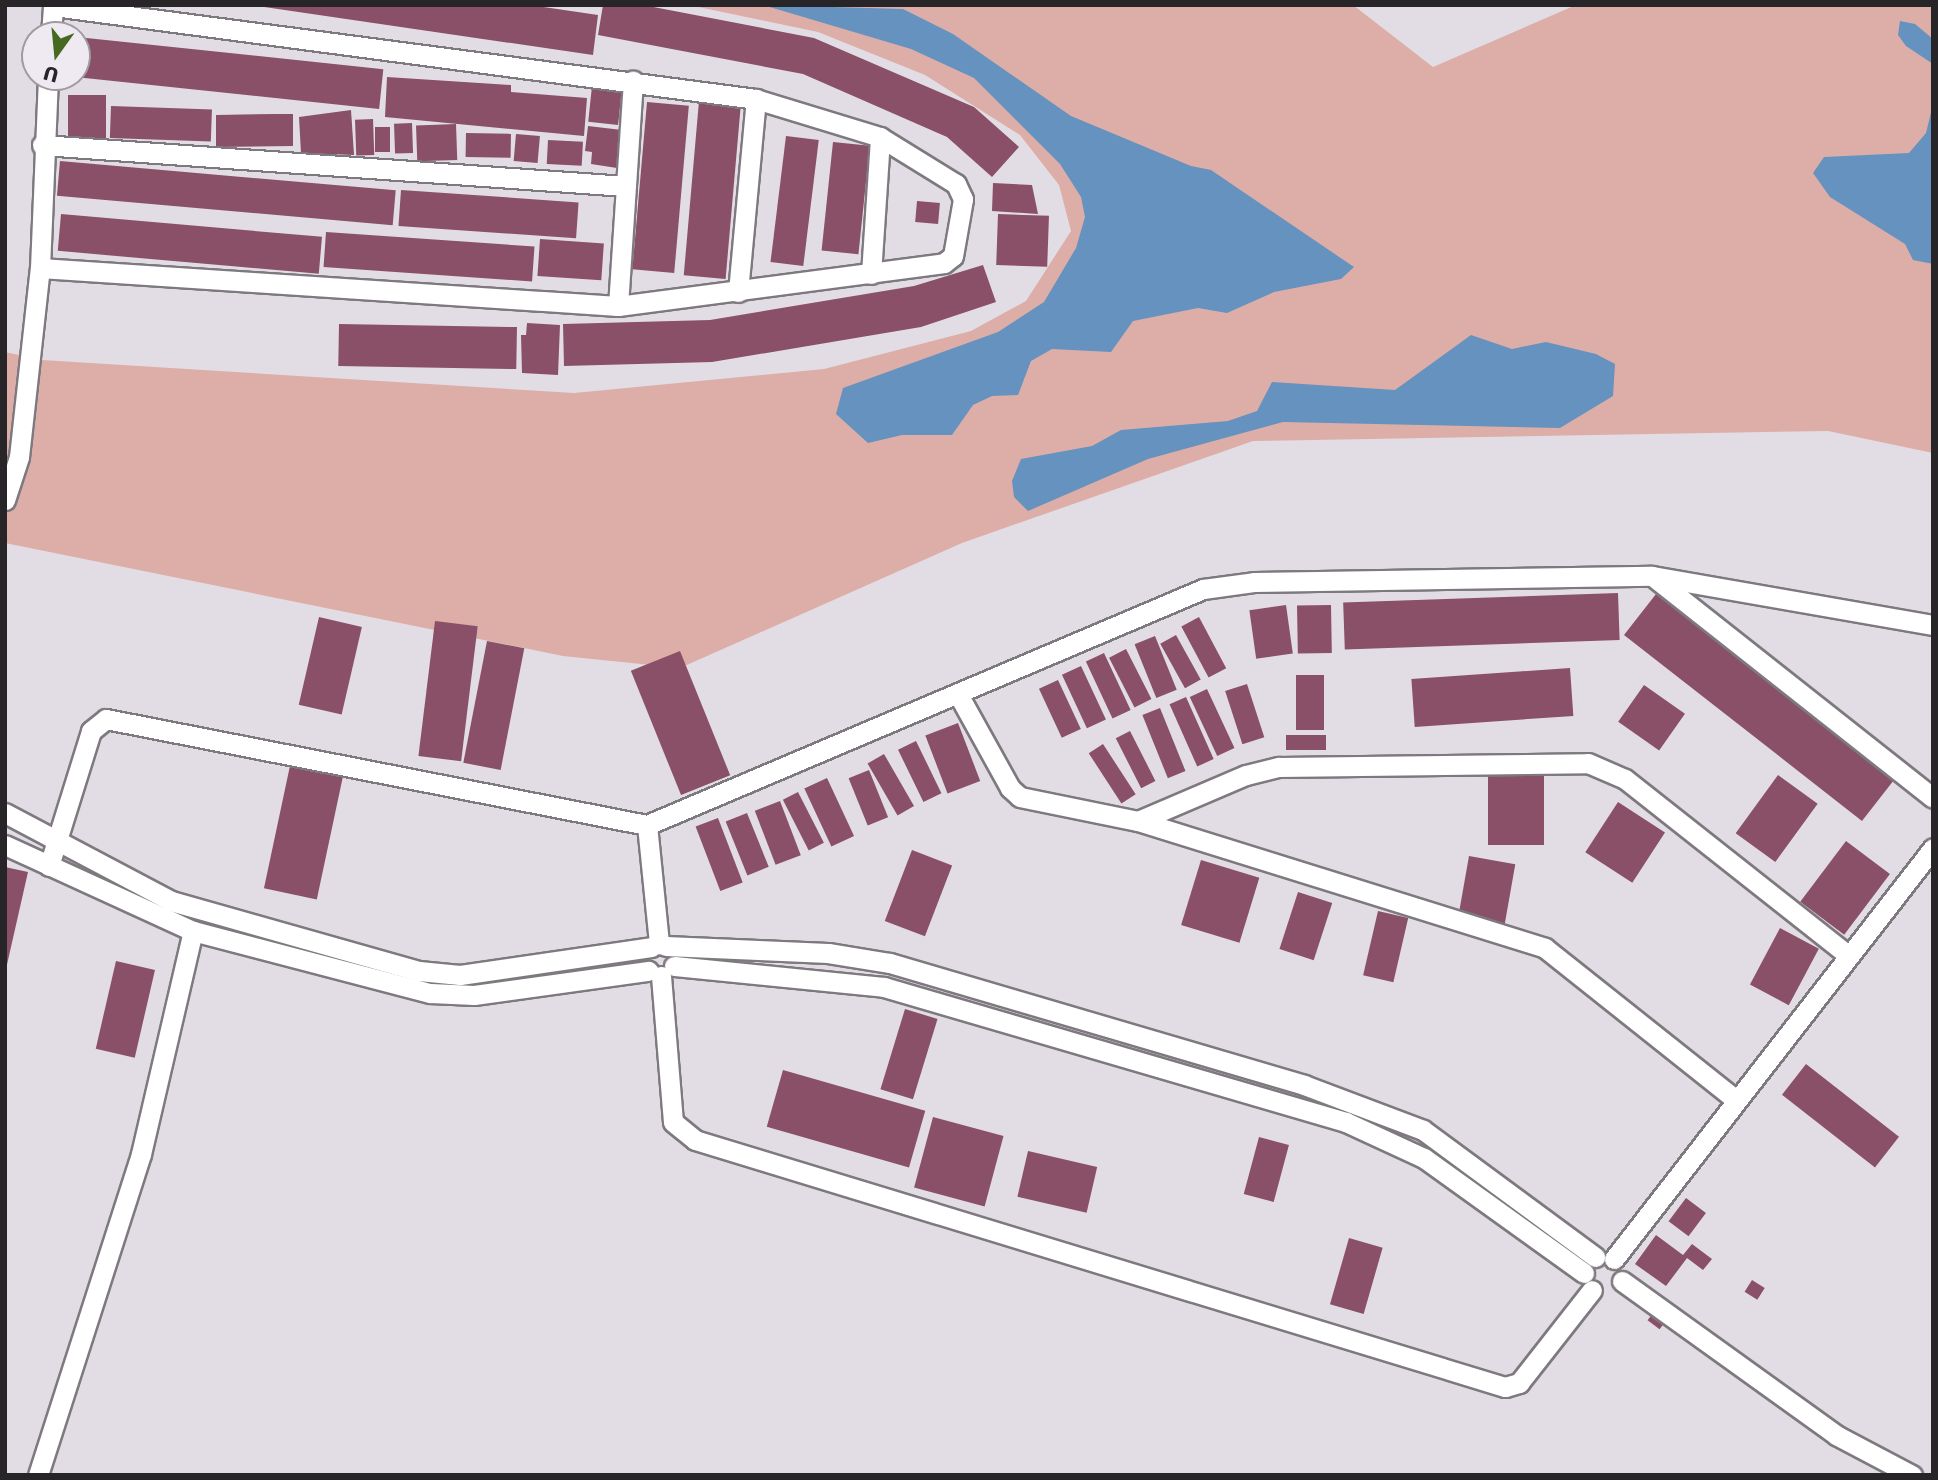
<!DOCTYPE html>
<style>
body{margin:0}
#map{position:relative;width:1938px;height:1480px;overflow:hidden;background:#e2dde4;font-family:"DejaVu Sans",sans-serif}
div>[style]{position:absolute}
.green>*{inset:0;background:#ddaea8}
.water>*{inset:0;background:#6592be}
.building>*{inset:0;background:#895068;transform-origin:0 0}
.roads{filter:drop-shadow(2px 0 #7e797f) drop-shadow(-2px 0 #7e797f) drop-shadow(0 2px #7e797f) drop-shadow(0 -2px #7e797f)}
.street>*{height:19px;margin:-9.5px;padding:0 9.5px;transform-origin:9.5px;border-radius:9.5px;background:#fff}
span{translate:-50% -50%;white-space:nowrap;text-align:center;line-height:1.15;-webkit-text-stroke:7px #efeaf1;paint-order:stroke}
.frame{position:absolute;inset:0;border:7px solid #272528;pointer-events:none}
.north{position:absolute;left:21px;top:21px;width:70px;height:70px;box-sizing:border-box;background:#efeaf1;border:2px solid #9f9ba1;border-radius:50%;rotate:195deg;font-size:19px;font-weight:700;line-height:28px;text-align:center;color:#272528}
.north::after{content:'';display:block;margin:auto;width:24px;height:32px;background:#466922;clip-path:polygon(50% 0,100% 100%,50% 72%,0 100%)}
</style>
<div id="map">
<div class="green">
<div style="clip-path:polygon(689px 5px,1353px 5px,1433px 67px,1576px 5px,1933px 5px,1933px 453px,1828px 431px,1253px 441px,962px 543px,680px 668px,563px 656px,5px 543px,5px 352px,42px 360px,574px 393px,824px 369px,971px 331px,1026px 301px,1071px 231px,1059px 185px,1020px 135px,925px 75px,818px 32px)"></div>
</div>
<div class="water">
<div style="clip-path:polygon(763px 5px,903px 9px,953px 34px,1071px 116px,1191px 166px,1211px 170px,1354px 267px,1341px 279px,1274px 292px,1227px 313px,1198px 308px,1133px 321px,1111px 352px,1052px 349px,1031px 361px,1018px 395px,992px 396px,973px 405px,952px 435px,902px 435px,868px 443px,836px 414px,843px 388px,998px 332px,1044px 302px,1076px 248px,1085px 217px,1081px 197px,1060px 164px,974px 78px,911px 49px)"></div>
<div style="clip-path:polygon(1900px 21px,1915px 24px,1933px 39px,1933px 64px,1906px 46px,1898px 35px)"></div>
<div style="clip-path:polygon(1933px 104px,1933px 264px,1913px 260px,1905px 244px,1830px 197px,1813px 173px,1824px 157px,1909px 153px,1926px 133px)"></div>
<div style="clip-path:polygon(1471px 335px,1512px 349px,1546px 342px,1596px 354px,1615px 364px,1613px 396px,1560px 428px,1283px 422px,1148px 459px,1028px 511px,1014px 497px,1012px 481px,1021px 459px,1092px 446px,1121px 430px,1228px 421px,1257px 411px,1272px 382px,1395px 390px)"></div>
</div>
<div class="building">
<div style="clip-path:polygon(250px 5px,530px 5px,598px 15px,593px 55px)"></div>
<div style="clip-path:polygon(603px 5px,643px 5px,814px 38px,974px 107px,1019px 147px,992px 177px,947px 137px,803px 74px,598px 35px)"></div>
<div style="left:77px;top:37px;width:308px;height:40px;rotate:6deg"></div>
<div style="clip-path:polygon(387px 77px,511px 85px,511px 92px,587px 98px,584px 136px,385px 117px)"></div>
<div style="left:592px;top:86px;width:30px;height:36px;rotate:6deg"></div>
<div style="left:68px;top:95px;width:38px;height:43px"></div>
<div style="left:699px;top:101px;width:42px;height:175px;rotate:5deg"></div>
<div style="left:647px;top:102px;width:42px;height:168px;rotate:5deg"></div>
<div style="left:111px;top:106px;width:101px;height:32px;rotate:2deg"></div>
<div style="clip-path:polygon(351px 110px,354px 155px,301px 153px,299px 117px)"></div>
<div style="clip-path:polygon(276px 114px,293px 114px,293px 146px,216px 147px,216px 115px)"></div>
<div style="left:373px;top:119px;width:36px;height:18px;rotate:88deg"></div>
<div style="left:412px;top:123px;width:30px;height:18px;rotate:88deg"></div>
<div style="left:456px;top:124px;width:36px;height:40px;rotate:88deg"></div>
<div style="clip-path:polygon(588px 126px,622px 130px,617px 168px,591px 164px,592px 152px,585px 151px)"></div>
<div style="left:375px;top:127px;width:15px;height:25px"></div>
<div style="left:466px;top:133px;width:45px;height:24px;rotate:1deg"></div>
<div style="left:516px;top:134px;width:24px;height:27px;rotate:5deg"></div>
<div style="left:786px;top:136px;width:33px;height:127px;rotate:7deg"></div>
<div style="left:548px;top:140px;width:35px;height:24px;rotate:3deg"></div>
<div style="left:833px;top:142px;width:37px;height:109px;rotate:6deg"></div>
<div style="left:60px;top:161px;width:337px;height:35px;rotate:5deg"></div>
<div style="clip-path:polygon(993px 183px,1032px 185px,1038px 214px,992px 211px)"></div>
<div style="left:401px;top:190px;width:178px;height:36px;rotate:4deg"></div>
<div style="left:917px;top:201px;width:23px;height:21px;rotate:5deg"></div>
<div style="left:61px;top:214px;width:262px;height:37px;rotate:5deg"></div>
<div style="left:998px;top:214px;width:51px;height:51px;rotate:2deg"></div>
<div style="left:326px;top:232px;width:209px;height:35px;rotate:4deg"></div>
<div style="left:540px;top:239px;width:64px;height:37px;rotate:4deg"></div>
<div style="clip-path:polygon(983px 265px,996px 302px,921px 327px,712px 362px,564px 366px,563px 324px,710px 320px,914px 286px)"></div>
<div style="clip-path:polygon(527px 323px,560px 325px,558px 375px,522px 373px,521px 335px,526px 335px)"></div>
<div style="left:339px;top:324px;width:178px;height:42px;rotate:1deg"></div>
<div style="left:1618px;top:593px;width:47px;height:275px;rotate:88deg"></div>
<div style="left:1656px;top:594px;width:302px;height:52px;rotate:38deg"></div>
<div style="left:1286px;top:605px;width:49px;height:37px;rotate:82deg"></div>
<div style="left:1331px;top:605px;width:48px;height:34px;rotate:89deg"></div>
<div style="left:319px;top:617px;width:44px;height:90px;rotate:13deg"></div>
<div style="left:1199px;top:617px;width:58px;height:20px;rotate:62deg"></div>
<div style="left:435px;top:621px;width:43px;height:136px;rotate:7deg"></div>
<div style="left:1176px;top:635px;width:51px;height:18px;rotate:61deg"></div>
<div style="left:1155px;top:636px;width:58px;height:22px;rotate:68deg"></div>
<div style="left:487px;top:641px;width:38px;height:124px;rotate:11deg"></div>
<div style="left:1126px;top:649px;width:56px;height:19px;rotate:63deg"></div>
<div style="left:680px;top:651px;width:134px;height:53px;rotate:68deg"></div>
<div style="left:1104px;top:653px;width:63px;height:20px;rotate:65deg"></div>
<div style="left:1081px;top:666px;width:59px;height:21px;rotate:65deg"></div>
<div style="left:1570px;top:668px;width:48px;height:159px;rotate:86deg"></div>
<div style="left:1296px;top:675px;width:28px;height:55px"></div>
<div style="left:1058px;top:680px;width:54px;height:21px;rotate:65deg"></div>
<div style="left:1247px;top:684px;width:56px;height:23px;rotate:72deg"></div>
<div style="left:1644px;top:685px;width:50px;height:45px;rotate:35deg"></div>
<div style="left:1207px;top:689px;width:65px;height:19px;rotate:65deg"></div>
<div style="left:1186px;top:697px;width:68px;height:18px;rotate:66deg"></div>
<div style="left:1160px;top:708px;width:68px;height:19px;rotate:68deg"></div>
<div style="left:958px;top:723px;width:62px;height:35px;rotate:69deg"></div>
<div style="left:1130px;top:731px;width:56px;height:16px;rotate:63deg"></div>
<div style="left:1326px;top:735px;width:15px;height:40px;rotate:90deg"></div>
<div style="left:916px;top:741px;width:58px;height:20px;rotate:64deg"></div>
<div style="left:1103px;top:744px;width:60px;height:17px;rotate:57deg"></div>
<div style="left:884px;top:754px;width:60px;height:19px;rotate:60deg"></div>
<div style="left:291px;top:761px;width:54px;height:130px;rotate:12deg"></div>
<div style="left:1488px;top:769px;width:56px;height:76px"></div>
<div style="left:869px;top:770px;width:51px;height:22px;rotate:68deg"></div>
<div style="left:1778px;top:775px;width:49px;height:72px;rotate:36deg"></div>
<div style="left:827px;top:778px;width:64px;height:25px;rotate:65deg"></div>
<div style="left:798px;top:792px;width:57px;height:17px;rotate:63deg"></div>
<div style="left:780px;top:801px;width:58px;height:27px;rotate:69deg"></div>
<div style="left:1618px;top:802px;width:56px;height:60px;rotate:33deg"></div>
<div style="left:747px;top:813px;width:58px;height:23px;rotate:68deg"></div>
<div style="left:718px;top:818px;width:69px;height:24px;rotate:69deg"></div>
<div style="left:1846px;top:841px;width:55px;height:76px;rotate:37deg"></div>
<div style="left:912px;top:850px;width:43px;height:76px;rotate:21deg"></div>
<div style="left:1469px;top:856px;width:47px;height:64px;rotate:10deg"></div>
<div style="left:1201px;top:860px;width:61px;height:68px;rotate:17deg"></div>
<div style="clip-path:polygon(5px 867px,28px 872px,6px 969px,5px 969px)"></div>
<div style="left:1298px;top:892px;width:36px;height:60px;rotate:18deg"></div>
<div style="left:1378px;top:911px;width:31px;height:66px;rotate:13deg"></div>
<div style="left:1780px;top:928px;width:44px;height:64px;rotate:28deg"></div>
<div style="left:116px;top:961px;width:40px;height:90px;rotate:13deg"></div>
<div style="left:905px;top:1009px;width:34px;height:84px;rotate:17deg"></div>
<div style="left:1806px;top:1064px;width:118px;height:39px;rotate:38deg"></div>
<div style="left:783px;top:1070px;width:148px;height:59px;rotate:16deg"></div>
<div style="left:933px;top:1117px;width:73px;height:73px;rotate:15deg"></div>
<div style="left:1259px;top:1137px;width:31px;height:59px;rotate:15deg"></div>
<div style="left:1028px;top:1151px;width:71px;height:47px;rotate:13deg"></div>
<div style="left:1686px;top:1198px;width:25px;height:29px;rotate:37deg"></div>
<div style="clip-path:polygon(1656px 1235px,1683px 1255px,1692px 1244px,1712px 1259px,1703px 1270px,1687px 1258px,1666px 1286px,1635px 1264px)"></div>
<div style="left:1349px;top:1238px;width:35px;height:69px;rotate:16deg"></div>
<div style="left:1752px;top:1280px;width:15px;height:14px;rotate:32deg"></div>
<div style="left:1653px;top:1313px;width:15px;height:9px;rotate:37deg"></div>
</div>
<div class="roads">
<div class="street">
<div style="left:51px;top:35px;width:30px;rotate:-86deg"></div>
<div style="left:42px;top:145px;width:585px;rotate:4.02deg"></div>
<div style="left:40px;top:268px;width:579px;rotate:3.76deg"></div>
<div style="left:618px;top:306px;width:329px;rotate:-7.5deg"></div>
<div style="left:944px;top:263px;width:11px;rotate:-38deg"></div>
<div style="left:953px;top:256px;width:58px;rotate:-80deg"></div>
<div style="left:963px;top:199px;width:17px;rotate:-115deg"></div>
<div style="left:956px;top:184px;width:89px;rotate:-148.3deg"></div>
<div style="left:880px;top:137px;width:130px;rotate:-163deg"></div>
<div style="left:756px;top:99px;width:709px;rotate:-172.46deg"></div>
<div style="left:871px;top:274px;width:137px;rotate:-86.2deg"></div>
<div style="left:738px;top:292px;width:194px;rotate:-84.7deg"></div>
<div style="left:618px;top:306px;width:226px;rotate:-86.2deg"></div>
<div style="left:5px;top:500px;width:45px;rotate:-72deg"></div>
<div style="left:19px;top:457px;width:190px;rotate:-83.7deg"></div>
<div style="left:40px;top:268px;width:191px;rotate:-87.6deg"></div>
<div style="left:1656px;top:579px;width:353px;rotate:38.3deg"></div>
<div style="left:958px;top:694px;width:107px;rotate:61deg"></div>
<div style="left:1010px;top:788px;width:13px;rotate:42deg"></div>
<div style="left:1020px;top:797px;width:120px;rotate:11.5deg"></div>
<div style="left:1138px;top:821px;width:426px;rotate:17.3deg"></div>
<div style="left:1545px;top:948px;width:244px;rotate:38.5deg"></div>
<div style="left:5px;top:813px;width:188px;rotate:27.9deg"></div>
<div style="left:171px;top:901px;width:258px;rotate:15.8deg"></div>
<div style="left:419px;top:971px;width:41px;rotate:5.6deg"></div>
<div style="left:460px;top:975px;width:193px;rotate:-8.3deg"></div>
<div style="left:1138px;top:821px;width:117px;rotate:-23.1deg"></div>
<div style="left:1246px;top:775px;width:34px;rotate:-14deg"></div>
<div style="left:1279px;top:767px;width:309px;rotate:-0.7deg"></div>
<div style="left:1588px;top:763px;width:40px;rotate:23.4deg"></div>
<div style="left:1625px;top:779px;width:284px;rotate:38.3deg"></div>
<div style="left:647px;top:825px;width:120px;rotate:84.2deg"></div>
<div style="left:5px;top:845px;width:207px;rotate:24.6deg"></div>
<div style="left:193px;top:931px;width:245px;rotate:14.7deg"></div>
<div style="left:430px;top:993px;width:44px;rotate:2.6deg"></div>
<div style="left:474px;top:995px;width:176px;rotate:-7.9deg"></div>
<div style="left:49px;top:866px;width:141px;rotate:-72.7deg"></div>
<div style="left:91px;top:731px;width:19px;rotate:-39deg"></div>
<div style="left:106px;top:719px;width:551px;rotate:11.09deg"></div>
<div style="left:647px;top:825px;width:604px;rotate:-23deg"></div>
<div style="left:1203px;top:589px;width:51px;rotate:-7.8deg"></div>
<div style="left:1254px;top:582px;width:398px;rotate:-0.9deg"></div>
<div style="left:1652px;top:576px;width:285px;rotate:9.9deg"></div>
<div style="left:666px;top:946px;width:162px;rotate:2.5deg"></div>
<div style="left:828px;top:953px;width:63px;rotate:9.2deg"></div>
<div style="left:890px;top:963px;width:432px;rotate:16.4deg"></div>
<div style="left:1304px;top:1085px;width:127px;rotate:20.7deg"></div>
<div style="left:1423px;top:1130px;width:214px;rotate:36.4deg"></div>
<div style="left:674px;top:966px;width:211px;rotate:5.7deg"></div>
<div style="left:884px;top:987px;width:481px;rotate:16.3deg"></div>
<div style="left:1346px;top:1122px;width:86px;rotate:24.8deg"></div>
<div style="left:1424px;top:1158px;width:197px;rotate:35.7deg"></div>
<div style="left:661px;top:976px;width:146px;rotate:85.3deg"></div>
<div style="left:673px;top:1122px;width:28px;rotate:39deg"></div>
<div style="left:695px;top:1140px;width:847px;rotate:16.96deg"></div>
<div style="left:1505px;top:1387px;width:15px;rotate:-16deg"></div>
<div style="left:1519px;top:1383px;width:118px;rotate:-51.9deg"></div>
<div style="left:1614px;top:1259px;width:520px;rotate:-52.18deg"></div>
<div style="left:1622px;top:1281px;width:264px;rotate:35.7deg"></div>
<div style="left:1836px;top:1435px;width:86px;rotate:27.8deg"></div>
<div style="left:38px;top:1475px;width:337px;rotate:-72.2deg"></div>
<div style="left:141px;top:1154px;width:229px;rotate:-76.9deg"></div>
</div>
</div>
<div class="frame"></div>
<div class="north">U</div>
</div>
